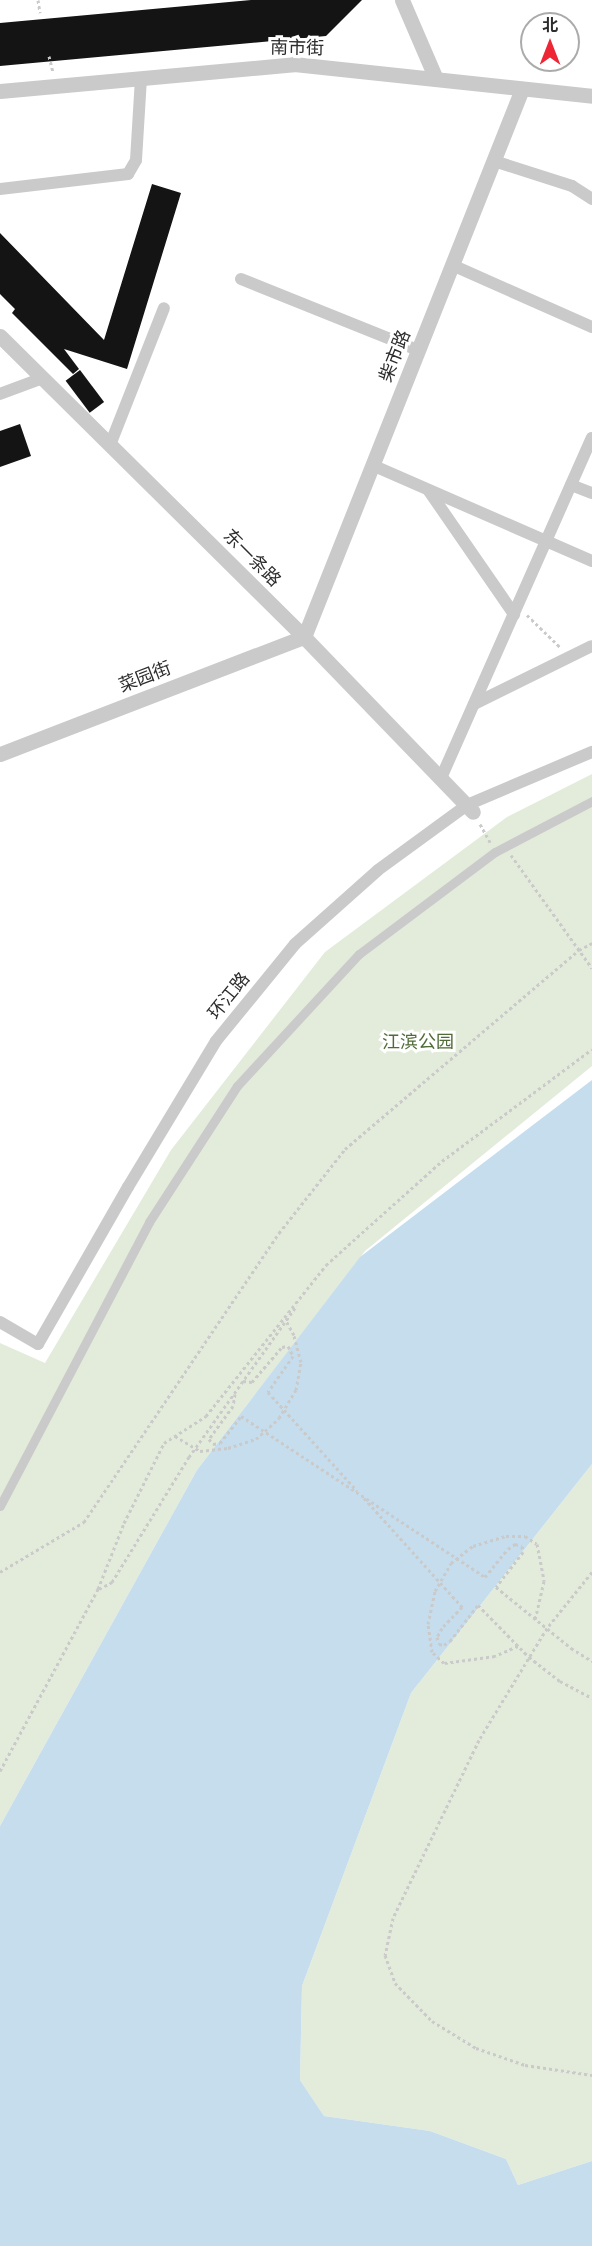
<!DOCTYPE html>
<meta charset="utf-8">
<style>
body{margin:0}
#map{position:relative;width:592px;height:2246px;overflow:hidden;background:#fff;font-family:Arial,"Noto Sans SC",sans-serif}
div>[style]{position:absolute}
.green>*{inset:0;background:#e3ecda}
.water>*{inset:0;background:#c5dded}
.building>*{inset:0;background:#141414;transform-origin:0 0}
.path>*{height:3px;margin-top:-1.5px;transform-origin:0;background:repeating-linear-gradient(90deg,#cacaca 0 3px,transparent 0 6px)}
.pedestrian>*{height:9px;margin:-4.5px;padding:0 4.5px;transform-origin:4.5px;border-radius:4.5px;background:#cacaca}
.minor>*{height:12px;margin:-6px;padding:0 6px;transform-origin:6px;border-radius:6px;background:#cacaca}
.tertiary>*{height:15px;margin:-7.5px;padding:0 7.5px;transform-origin:7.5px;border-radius:7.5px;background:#cacaca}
.path-bridge>*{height:3px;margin-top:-1.5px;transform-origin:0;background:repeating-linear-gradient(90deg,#cacaca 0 3px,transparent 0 6px)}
span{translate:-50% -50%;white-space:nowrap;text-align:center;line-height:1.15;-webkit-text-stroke:6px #fff;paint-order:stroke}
.street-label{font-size:18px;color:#2d2d2d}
.park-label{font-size:18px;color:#506b38}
.north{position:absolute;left:520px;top:12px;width:60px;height:60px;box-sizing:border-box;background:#fff;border:2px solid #ababab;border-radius:50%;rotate:0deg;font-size:16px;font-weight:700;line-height:24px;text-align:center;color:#2d2d2d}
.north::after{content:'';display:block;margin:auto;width:21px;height:27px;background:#ee2534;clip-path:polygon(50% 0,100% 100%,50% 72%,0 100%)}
</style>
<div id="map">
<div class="green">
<div style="clip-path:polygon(592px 774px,592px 1066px,365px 1251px,197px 1470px,0 1826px,0 1343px,45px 1363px,171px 1150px,325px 952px,507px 817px)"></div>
<div style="clip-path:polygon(592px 1464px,592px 2161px,518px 2185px,506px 2159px,430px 2131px,324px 2116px,300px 2080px,302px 1986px,411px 1693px)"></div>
</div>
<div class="water">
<div style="clip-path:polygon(592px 1080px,592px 1464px,411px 1693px,302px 1986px,300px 2080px,324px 2116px,430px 2131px,506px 2159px,518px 2185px,592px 2161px,592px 2246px,0 2246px,0 1826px,197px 1470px,360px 1257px)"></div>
</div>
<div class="building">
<div style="clip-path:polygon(251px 0,362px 0,326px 36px,0 66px,0 23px)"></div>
<div style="clip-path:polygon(152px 184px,181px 193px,127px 369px,64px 349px,79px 369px,73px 374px,12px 313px,15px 309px,0 294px,0 233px,104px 340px)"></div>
<div style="left:80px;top:370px;width:40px;height:18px;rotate:53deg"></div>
<div style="clip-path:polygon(20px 424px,31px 456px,0 467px,0 431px)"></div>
</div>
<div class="path">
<div style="left:38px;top:0;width:13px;rotate:81deg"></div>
<div style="left:49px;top:56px;width:16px;rotate:76deg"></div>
<div style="left:527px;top:615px;width:47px;rotate:44.1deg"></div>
<div style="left:480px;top:824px;width:21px;rotate:61deg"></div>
<div style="left:511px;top:855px;width:139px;rotate:54.4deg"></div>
<div style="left:243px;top:1381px;width:9px;rotate:6deg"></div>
<div style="left:252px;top:1382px;width:46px;rotate:-49.4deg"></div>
<div style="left:282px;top:1347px;width:6px;rotate:-9deg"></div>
<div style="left:288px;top:1346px;width:11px;rotate:63deg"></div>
<div style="left:293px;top:1356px;width:44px;rotate:124.8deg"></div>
<div style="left:235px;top:1394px;width:12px;rotate:99deg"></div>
<div style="left:233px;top:1406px;width:41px;rotate:126deg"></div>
<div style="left:209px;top:1439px;width:6px;rotate:51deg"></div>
<div style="left:213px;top:1444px;width:7px;rotate:-8deg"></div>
<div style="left:220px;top:1443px;width:34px;rotate:-52deg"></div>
<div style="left:175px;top:1436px;width:29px;rotate:31deg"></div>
<div style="left:200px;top:1451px;width:28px;rotate:-6deg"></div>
<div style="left:228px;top:1448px;width:29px;rotate:-18deg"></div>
<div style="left:256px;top:1439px;width:31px;rotate:-42deg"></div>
<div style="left:279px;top:1418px;width:33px;rotate:-59deg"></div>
<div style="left:296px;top:1390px;width:28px;rotate:-80deg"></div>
<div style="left:301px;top:1362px;width:28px;rotate:-105deg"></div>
<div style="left:294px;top:1335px;width:18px;rotate:-119deg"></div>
<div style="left:0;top:1572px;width:98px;rotate:-30.8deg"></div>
<div style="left:84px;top:1522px;width:349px;rotate:-56deg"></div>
<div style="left:279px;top:1233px;width:107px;rotate:-51.8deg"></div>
<div style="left:345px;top:1149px;width:307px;rotate:-40.4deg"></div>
<div style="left:579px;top:950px;width:15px;rotate:-28deg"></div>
<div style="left:592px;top:1572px;width:72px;rotate:128.8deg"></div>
<div style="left:547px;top:1628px;width:131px;rotate:121.3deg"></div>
<div style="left:479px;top:1740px;width:198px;rotate:115.8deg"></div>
<div style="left:393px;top:1918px;width:38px;rotate:102deg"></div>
<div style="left:385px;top:1955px;width:30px;rotate:70deg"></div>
<div style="left:395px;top:1983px;width:53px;rotate:45.8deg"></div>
<div style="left:432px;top:2021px;width:52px;rotate:31.5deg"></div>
<div style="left:476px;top:2048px;width:52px;rotate:19.1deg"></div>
<div style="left:525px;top:2065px;width:68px;rotate:8.5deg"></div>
<div style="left:485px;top:1577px;width:36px;rotate:-51deg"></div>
<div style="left:508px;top:1549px;width:9px;rotate:-36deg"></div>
<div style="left:515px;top:1544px;width:7px;rotate:16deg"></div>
<div style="left:522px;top:1546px;width:6px;rotate:81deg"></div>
<div style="left:523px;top:1552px;width:44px;rotate:127.6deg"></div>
<div style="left:496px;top:1587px;width:97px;rotate:39.1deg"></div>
<div style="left:571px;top:1648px;width:25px;rotate:32deg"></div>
<div style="left:99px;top:1589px;width:15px;rotate:-28deg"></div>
<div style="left:112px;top:1582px;width:147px;rotate:-58.4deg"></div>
<div style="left:189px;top:1457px;width:186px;rotate:-54.6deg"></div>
<div style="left:462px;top:1607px;width:29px;rotate:134deg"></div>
<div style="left:442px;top:1628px;width:10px;rotate:119deg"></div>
<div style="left:437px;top:1637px;width:7px;rotate:74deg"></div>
<div style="left:439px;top:1644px;width:5px;rotate:11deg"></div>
<div style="left:444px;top:1645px;width:7px;rotate:-34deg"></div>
<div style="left:450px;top:1641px;width:46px;rotate:-52.1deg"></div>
<div style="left:478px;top:1605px;width:73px;rotate:45.6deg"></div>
<div style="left:529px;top:1657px;width:39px;rotate:38deg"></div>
<div style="left:560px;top:1681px;width:36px;rotate:28deg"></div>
<div style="left:518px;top:1646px;width:25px;rotate:157deg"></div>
<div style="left:495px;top:1656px;width:51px;rotate:172.2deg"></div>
<div style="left:444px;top:1663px;width:16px;rotate:-137deg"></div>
<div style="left:432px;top:1652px;width:28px;rotate:-98deg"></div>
<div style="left:428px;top:1624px;width:34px;rotate:-78deg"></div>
<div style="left:435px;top:1591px;width:32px;rotate:-60deg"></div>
<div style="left:451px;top:1563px;width:28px;rotate:-38deg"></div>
<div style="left:473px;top:1546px;width:34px;rotate:-17deg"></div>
<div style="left:506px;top:1536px;width:19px"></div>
<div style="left:525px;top:1536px;width:14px;rotate:34deg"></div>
<div style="left:537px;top:1544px;width:38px;rotate:79deg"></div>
<div style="left:544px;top:1581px;width:39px;rotate:103deg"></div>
<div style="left:0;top:1771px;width:207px;rotate:-61.7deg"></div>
<div style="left:98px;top:1589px;width:71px;rotate:-68.5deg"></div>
<div style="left:124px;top:1523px;width:89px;rotate:-63.4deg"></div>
<div style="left:164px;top:1443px;width:50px;rotate:-32.7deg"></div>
<div style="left:206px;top:1416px;width:193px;rotate:-51.5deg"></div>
<div style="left:326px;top:1265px;width:156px;rotate:-41.9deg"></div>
<div style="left:442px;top:1161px;width:187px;rotate:-36.7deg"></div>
</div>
<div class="pedestrian">
<div style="left:0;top:1506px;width:321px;rotate:-62.3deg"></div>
<div style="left:149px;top:1222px;width:162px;rotate:-57.1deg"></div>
<div style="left:237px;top:1086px;width:180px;rotate:-47.3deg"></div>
<div style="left:359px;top:954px;width:170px;rotate:-36.9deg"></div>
<div style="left:495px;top:852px;width:110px;rotate:-27.7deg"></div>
</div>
<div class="minor">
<div style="left:494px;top:161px;width:82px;rotate:17.8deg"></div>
<div style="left:572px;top:186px;width:24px;rotate:33deg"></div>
<div style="left:0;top:189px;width:129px;rotate:-6.7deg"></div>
<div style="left:128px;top:174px;width:16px;rotate:-60deg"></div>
<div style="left:136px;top:160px;width:82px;rotate:-86.5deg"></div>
<div style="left:452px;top:265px;width:153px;rotate:23.9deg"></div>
<div style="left:241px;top:279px;width:191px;rotate:21.9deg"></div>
<div style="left:0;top:394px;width:46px;rotate:-20.4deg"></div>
<div style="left:110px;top:445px;width:147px;rotate:-68.5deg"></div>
<div style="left:372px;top:465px;width:240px;rotate:23.6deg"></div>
<div style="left:571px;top:485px;width:22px;rotate:21deg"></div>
<div style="left:429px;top:491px;width:150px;rotate:55.4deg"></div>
<div style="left:474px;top:704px;width:131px;rotate:-26.2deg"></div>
<div style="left:441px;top:778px;width:372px;rotate:-66.1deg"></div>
<div style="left:0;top:1322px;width:44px;rotate:30.1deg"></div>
<div style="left:38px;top:1344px;width:181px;rotate:-60.2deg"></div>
<div style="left:128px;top:1187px;width:170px;rotate:-58.9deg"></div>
<div style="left:216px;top:1041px;width:125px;rotate:-50.8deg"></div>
<div style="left:295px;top:944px;width:111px;rotate:-41.7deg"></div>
<div style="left:378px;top:870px;width:110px;rotate:-36.1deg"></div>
<div style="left:467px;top:805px;width:136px;rotate:-23deg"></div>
</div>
<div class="tertiary">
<div style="left:402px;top:0;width:86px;rotate:66.7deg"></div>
<div style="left:0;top:91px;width:295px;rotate:-5.2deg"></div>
<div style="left:294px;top:64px;width:300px;rotate:6.1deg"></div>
<div style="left:0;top:336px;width:428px;rotate:44.7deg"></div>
<div style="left:304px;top:637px;width:243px;rotate:46deg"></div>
<div style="left:0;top:754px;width:326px;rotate:-21.1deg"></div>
<div style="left:304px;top:637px;width:590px;rotate:-68.31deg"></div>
</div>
<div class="path-bridge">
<div style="left:268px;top:1392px;width:133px;rotate:48deg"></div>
<div style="left:241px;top:1416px;width:292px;rotate:33.4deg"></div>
<div style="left:364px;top:1498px;width:147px;rotate:48deg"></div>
</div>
<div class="street-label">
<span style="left:297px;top:48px;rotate:1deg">南市街</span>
<span style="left:395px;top:356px;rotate:-68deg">柴市路</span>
<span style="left:252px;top:558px;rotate:45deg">东一条路</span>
<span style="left:145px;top:677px;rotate:-21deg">菜园街</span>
<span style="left:229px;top:996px;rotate:-51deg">环江路</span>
</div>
<div class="park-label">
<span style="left:418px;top:1042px">江滨公园</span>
</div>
<div class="north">北</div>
</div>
